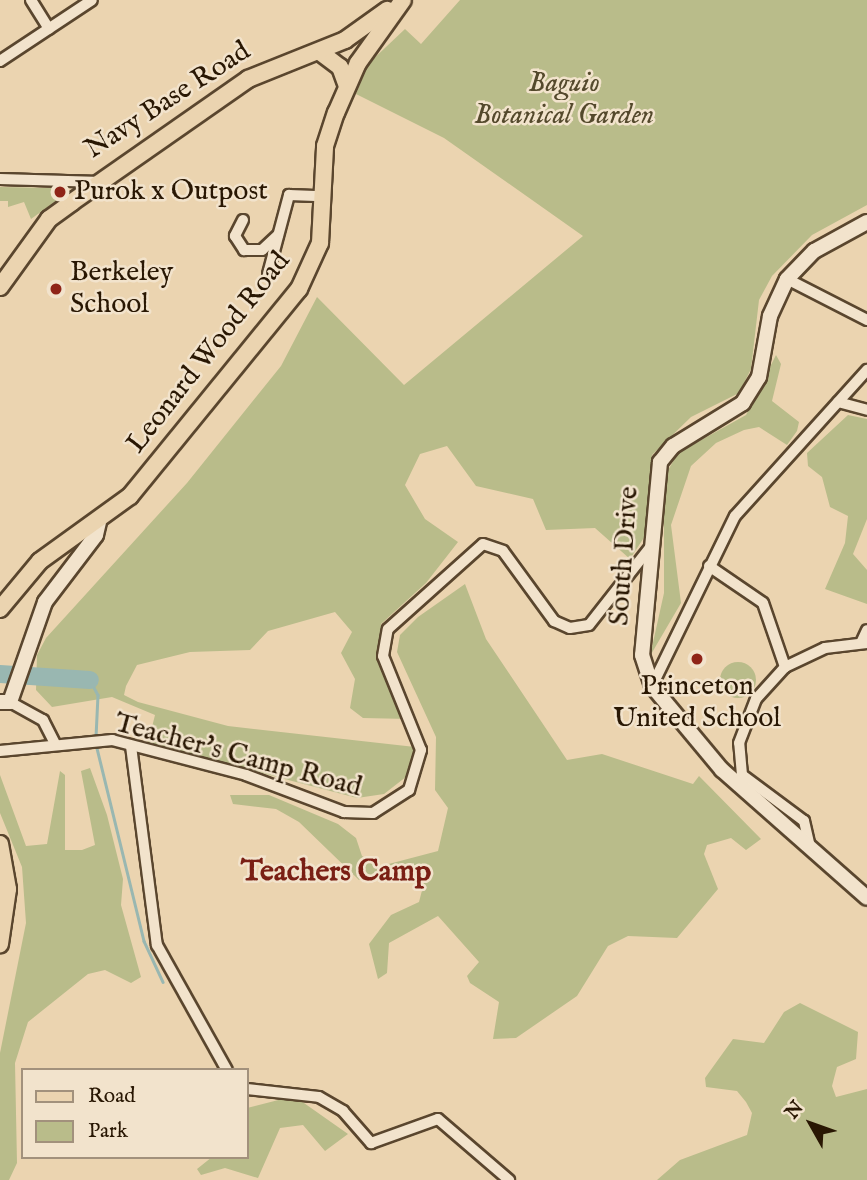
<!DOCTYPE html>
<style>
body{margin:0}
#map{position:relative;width:867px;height:1180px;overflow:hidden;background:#ebd4b0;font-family:"IM FELL English",serif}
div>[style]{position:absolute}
.green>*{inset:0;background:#b9bc8a}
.round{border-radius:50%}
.stream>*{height:2.5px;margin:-1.25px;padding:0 1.25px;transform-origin:1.25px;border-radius:1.25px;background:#99b7b1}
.river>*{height:18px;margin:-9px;padding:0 9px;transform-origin:9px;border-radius:9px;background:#99b7b1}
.roads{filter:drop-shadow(2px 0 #5a462e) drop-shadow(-2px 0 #5a462e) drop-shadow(0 2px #5a462e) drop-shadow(0 -2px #5a462e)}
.street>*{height:10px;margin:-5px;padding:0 5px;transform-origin:5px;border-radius:5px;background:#f2e3cc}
.secondary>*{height:14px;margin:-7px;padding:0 7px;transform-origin:7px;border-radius:7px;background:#f2e3cc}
.primary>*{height:16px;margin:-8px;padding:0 8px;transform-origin:8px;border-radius:8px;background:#ebd4b0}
.dots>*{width:19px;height:19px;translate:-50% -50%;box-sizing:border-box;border:4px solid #f2e3cc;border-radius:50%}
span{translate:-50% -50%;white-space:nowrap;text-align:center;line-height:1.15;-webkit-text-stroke:5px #f2e3cc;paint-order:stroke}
.park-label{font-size:28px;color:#54492c;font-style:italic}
.street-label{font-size:28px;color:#291703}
.poi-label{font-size:28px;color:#291703}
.left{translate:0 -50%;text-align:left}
.neighbourhood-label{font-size:30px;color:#7a1f14;font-weight:700}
.legend{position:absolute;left:21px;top:1068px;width:228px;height:91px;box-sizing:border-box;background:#f2e3cc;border:2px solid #a2917c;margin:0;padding:9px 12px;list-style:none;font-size:21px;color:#291703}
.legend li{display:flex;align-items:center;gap:14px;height:35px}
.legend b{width:35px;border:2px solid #a2917c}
.north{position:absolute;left:776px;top:1089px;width:70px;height:70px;-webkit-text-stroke:5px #f2e3cc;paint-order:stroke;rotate:310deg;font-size:19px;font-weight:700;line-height:28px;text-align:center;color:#291703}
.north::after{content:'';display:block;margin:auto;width:24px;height:32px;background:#291703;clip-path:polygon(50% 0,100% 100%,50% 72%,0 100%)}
</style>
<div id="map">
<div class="green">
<div style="clip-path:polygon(460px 0,867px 0,867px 205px,812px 235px,772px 276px,759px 300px,751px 369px,739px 393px,691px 417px,652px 455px,645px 536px,630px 559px,595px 528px,546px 530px,533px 499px,476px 486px,447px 446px,420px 454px,405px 485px,425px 519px,458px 542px,426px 583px,381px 624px,380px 661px,409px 719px,363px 718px,350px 708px,355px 679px,341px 653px,352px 632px,335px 612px,268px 631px,250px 650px,190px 652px,137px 665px,126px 686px,124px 695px,138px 702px,228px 726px,415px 747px,411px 773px,384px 794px,357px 798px,148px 743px,155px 715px,112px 697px,52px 707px,36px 690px,37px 655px,46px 638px,187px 483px,281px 366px,317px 297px,404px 385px,583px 236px,444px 138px,356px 94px,368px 64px,405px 29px,421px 44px)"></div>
<div style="clip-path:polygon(0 187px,54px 188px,60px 198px,31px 219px,24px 202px,8px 207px,8px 201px,0 201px)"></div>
<div style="clip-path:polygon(776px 355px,781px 364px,772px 401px,799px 422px,797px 431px,787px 445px,759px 427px,744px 430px,716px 443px,691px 466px,671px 525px,681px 603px,650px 656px,664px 593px,664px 477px,678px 453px,746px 415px)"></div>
<div style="clip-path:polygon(848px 415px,867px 419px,867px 519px,853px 554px,867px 570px,867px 604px,825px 589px,845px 543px,848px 516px,830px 507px,822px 477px,808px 466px,807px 453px)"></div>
<div style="clip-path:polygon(465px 584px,486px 639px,567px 760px,602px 754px,693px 784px,699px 776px,761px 839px,746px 850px,731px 838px,707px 845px,704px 854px,718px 889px,677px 938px,628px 936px,608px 946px,577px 996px,516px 1038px,493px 1039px,499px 1002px,470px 983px,467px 976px,479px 962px,438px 916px,389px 943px,387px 973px,378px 979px,369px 944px,391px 915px,419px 902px,427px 871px,419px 865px,359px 880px,299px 822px,276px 809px,233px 804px,230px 795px,269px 795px,338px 824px,356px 838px,362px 856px,381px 866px,438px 851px,448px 808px,435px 790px,436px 737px,397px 652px,400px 635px,418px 617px)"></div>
<div class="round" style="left:720px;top:662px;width:36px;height:36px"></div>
<div style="clip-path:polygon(90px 768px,107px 815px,123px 879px,121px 905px,141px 977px,131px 983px,105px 970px,88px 974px,28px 1022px,15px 1063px,17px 1163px,9px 1180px,0 1180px,0 1053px,26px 923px,22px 867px,0 813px,0 775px,26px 846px,47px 844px,60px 771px,65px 775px,65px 850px,82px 850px,95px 845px,81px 771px)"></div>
<div style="clip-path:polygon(800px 1003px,858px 1032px,856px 1059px,837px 1067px,832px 1086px,836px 1097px,867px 1089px,867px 1180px,657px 1180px,680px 1160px,747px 1135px,752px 1113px,746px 1102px,737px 1091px,706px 1087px,705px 1078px,733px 1039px,764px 1043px,784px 1012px)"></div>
<div style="clip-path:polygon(294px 1096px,348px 1134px,325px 1151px,303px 1125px,280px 1128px,258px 1178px,225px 1168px,201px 1175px,197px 1169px,212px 1157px,247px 1157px,247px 1108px)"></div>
</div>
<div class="stream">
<div style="left:90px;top:680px;width:17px;rotate:62deg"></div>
<div style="left:98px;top:695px;width:42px;rotate:92.7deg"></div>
<div style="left:96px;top:744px;width:203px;rotate:76.3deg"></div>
<div style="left:144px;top:941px;width:45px;rotate:65.1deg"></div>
</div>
<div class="river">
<div style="left:0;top:674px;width:90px;rotate:3.8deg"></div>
</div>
<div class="roads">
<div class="street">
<div style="left:31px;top:0;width:34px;rotate:58deg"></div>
<div style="left:0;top:61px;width:110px;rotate:-33.5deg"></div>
<div style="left:0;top:179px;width:101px;rotate:1.7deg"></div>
<div style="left:243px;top:220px;width:18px;rotate:117deg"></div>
<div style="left:235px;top:236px;width:17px;rotate:57deg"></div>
<div style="left:244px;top:250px;width:18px"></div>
<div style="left:262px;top:250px;width:22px;rotate:-43deg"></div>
<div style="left:268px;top:274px;width:82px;rotate:-75.1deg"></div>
<div style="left:289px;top:195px;width:33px;rotate:2deg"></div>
<div style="left:787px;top:279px;width:90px;rotate:27.1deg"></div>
<div style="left:838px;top:402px;width:30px;rotate:15deg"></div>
<div style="left:709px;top:566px;width:65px;rotate:34.4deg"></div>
<div style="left:763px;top:603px;width:68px;rotate:71deg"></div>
<div style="left:861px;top:643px;width:14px;rotate:-65deg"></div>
<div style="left:652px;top:686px;width:189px;rotate:-64deg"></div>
<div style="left:735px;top:516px;width:197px;rotate:-47.9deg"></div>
<div style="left:10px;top:702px;width:38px;rotate:29deg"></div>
<div style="left:43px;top:720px;width:28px;rotate:63deg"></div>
<div style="left:131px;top:746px;width:201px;rotate:82.6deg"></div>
<div style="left:157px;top:945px;width:143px;rotate:60.8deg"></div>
<div style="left:0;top:751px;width:113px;rotate:-5.6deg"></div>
<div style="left:112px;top:740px;width:138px;rotate:14.6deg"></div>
<div style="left:246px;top:775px;width:105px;rotate:20.7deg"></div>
<div style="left:344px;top:812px;width:29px;rotate:2deg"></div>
<div style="left:373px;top:813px;width:43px;rotate:-32.6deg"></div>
<div style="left:409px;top:790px;width:42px;rotate:-73.3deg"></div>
<div style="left:421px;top:750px;width:101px;rotate:-112deg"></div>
<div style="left:383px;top:656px;width:27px;rotate:-80deg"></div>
<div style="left:388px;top:629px;width:127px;rotate:-41.8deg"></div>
<div style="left:483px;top:544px;width:21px;rotate:19deg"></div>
<div style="left:503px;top:551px;width:87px;rotate:53.9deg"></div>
<div style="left:554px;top:621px;width:17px;rotate:24deg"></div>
<div style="left:570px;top:628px;width:19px;rotate:-9deg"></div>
<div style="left:589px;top:625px;width:102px;rotate:-51.8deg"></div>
<div style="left:810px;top:847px;width:27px;rotate:-103deg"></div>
<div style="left:804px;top:821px;width:77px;rotate:-143.4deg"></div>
<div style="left:742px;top:775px;width:32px;rotate:-95deg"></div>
<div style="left:739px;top:743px;width:47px;rotate:-68.9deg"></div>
<div style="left:756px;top:699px;width:43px;rotate:-47.8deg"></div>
<div style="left:785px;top:667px;width:44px;rotate:-25.4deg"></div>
<div style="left:825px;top:648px;width:42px;rotate:-6.8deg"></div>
<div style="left:247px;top:1089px;width:72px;rotate:6.3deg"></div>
<div style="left:319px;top:1097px;width:28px;rotate:30deg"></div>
<div style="left:343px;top:1111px;width:43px;rotate:48.8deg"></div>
<div style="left:371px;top:1143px;width:71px;rotate:-19.7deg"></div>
<div style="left:438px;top:1119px;width:94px;rotate:40.7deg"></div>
</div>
<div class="secondary">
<div style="left:867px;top:222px;width:60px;rotate:151.3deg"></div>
<div style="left:814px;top:251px;width:39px;rotate:134deg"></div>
<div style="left:787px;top:279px;width:41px;rotate:114.7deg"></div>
<div style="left:770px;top:316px;width:62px;rotate:100.2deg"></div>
<div style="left:759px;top:377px;width:31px;rotate:122deg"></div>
<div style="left:743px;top:403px;width:82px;rotate:148.4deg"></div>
<div style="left:673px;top:446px;width:21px;rotate:129deg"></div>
<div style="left:660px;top:462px;width:194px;rotate:95.3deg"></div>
<div style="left:642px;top:655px;width:33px;rotate:72deg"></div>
<div style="left:652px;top:686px;width:109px;rotate:50.2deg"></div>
<div style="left:722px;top:770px;width:193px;rotate:41.4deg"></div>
<div style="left:0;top:702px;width:10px"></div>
<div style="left:10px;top:702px;width:106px;rotate:-70.7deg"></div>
<div style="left:45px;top:602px;width:84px;rotate:-52.7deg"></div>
<div style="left:96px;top:535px;width:13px;rotate:-77deg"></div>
</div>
<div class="primary">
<div style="left:320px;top:52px;width:25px;rotate:37deg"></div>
<div style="left:340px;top:67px;width:20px;rotate:70deg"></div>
<div style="left:0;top:287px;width:84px;rotate:-54.2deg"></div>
<div style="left:49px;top:219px;width:29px;rotate:-36deg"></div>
<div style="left:72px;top:202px;width:215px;rotate:-34.9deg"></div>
<div style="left:248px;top:79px;width:105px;rotate:-21.9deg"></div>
<div style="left:345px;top:40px;width:52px;rotate:-35.5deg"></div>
<div style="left:0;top:609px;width:62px;rotate:-50.2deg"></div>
<div style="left:40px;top:561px;width:111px;rotate:-35.8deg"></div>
<div style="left:130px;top:496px;width:267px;rotate:-50.8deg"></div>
<div style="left:299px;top:289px;width:51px;rotate:-65.5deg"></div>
<div style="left:320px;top:243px;width:97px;rotate:-87deg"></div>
<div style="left:325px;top:146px;width:35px;rotate:-72deg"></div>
<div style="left:336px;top:113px;width:55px;rotate:-66.3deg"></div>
<div style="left:358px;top:63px;width:77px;rotate:-54.5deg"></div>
<div style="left:0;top:844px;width:46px;rotate:79.9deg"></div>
<div style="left:8px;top:889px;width:56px;rotate:98.3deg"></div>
</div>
</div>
<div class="dots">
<div style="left:60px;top:192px;background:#8f2418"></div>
<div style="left:56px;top:289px;background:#8f2418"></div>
<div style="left:697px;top:659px;background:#8f2418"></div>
</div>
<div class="park-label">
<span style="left:564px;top:100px">Baguio<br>Botanical Garden</span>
</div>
<div class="street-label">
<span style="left:168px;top:101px;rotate:-33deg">Navy Base Road</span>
<span style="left:209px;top:353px;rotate:-52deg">Leonard Wood Road</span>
<span style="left:625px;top:556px;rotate:-86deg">South Drive</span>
<span style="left:238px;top:756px;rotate:15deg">Teacher's Camp Road</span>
</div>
<div class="poi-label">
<span class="left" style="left:74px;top:192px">Purok x Outpost</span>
<span class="left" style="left:70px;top:289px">Berkeley<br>School</span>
<span style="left:697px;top:703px">Princeton<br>United School</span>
</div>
<div class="neighbourhood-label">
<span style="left:336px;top:872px">Teachers Camp</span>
</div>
<ul class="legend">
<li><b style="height:9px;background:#ebd4b0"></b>Road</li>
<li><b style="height:19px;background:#b9bc8a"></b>Park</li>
</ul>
<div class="north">N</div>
</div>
